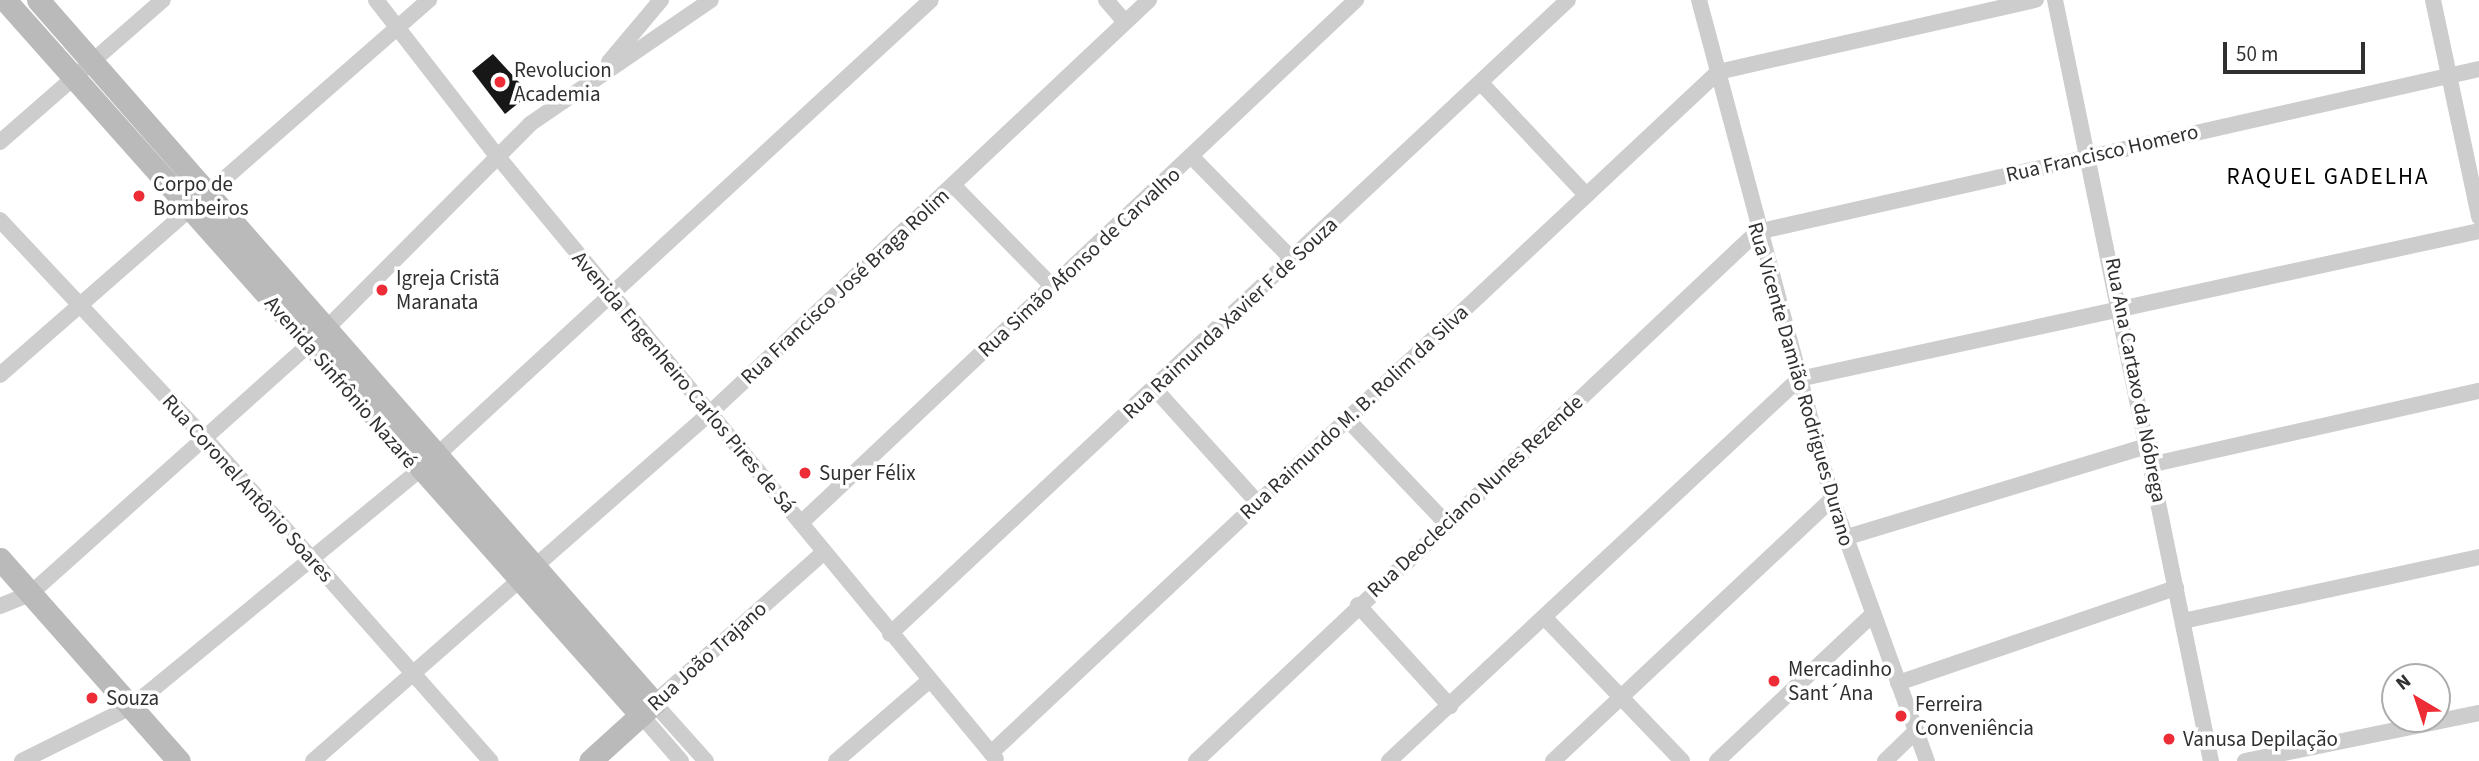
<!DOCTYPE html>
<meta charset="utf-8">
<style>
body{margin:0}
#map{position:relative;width:2479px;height:761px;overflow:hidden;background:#fff;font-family:"Source Sans 3",sans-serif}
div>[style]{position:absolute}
.building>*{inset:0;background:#171717}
.street>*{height:16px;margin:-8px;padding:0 8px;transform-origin:8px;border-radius:8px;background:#cdcdcd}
.secondary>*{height:23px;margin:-11.5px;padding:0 11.5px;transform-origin:11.5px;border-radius:11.5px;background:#bababa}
.dots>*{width:19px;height:19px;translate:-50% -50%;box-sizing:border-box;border:4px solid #fff;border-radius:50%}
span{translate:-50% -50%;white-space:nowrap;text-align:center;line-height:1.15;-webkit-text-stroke:7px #fff;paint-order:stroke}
.poi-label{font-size:21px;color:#303030}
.left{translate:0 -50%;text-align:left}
.street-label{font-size:21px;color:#303030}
.neighbourhood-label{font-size:23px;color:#000;letter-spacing:2px}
.north{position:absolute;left:2381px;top:663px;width:70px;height:70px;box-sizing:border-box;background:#fff;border:2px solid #acacac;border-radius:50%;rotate:321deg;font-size:19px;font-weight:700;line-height:28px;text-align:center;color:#303030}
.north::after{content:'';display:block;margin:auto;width:24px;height:32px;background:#ed2c36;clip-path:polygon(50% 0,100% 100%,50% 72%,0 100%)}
.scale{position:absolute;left:2223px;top:42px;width:142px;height:32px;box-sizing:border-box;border:4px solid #303030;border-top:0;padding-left:9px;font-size:21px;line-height:24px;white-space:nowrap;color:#303030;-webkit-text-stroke:5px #fff;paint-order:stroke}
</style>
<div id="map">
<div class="building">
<div style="clip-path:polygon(493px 54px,530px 94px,505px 114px,472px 71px)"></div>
</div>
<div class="street">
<div style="left:376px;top:0;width:199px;rotate:52.2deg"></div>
<div style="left:498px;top:157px;width:781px;rotate:50.4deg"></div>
<div style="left:1106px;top:0;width:29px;rotate:49deg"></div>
<div style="left:1699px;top:0;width:516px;rotate:75.08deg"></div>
<div style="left:1832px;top:499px;width:279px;rotate:70.1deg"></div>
<div style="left:2055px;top:0;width:777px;rotate:78.42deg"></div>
<div style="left:2433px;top:0;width:222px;rotate:78deg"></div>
<div style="left:609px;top:62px;width:81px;rotate:-50deg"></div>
<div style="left:1481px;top:83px;width:154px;rotate:46.8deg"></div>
<div style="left:0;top:142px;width:216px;rotate:-41.1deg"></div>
<div style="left:1192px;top:157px;width:144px;rotate:45.6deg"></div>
<div style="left:953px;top:185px;width:143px;rotate:45.6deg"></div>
<div style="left:0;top:220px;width:296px;rotate:46.8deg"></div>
<div style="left:203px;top:436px;width:434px;rotate:48.5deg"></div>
<div style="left:0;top:375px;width:570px;rotate:-41.16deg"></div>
<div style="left:1155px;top:389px;width:154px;rotate:47.9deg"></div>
<div style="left:1346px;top:418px;width:145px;rotate:46.4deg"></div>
<div style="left:2154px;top:464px;width:333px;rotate:-12.7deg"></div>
<div style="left:801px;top:523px;width:763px;rotate:-43.3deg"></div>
<div style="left:1844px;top:538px;width:320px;rotate:-16.9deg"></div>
<div style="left:1358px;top:605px;width:137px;rotate:47.7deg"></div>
<div style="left:0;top:606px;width:32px;rotate:-22deg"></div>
<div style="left:30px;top:594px;width:397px;rotate:-41.8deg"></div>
<div style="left:326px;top:329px;width:289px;rotate:-45.1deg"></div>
<div style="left:530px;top:124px;width:219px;rotate:-34.4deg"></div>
<div style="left:1545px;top:618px;width:198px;rotate:46.2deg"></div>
<div style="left:2183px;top:621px;width:303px;rotate:-12.2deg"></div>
<div style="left:890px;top:634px;width:928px;rotate:-43.08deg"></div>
<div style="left:1898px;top:683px;width:294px;rotate:-18.9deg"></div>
<div style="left:641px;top:715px;width:61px;rotate:49deg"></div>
<div style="left:991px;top:753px;width:996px;rotate:-43.13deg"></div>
<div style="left:1718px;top:72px;width:326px;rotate:-12.8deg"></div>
<div style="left:22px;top:761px;width:122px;rotate:-26.4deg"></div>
<div style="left:131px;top:707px;width:394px;rotate:-39.4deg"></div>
<div style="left:435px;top:457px;width:674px;rotate:-42.66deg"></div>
<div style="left:313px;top:761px;width:528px;rotate:-41.24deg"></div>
<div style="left:710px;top:413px;width:603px;rotate:-43.25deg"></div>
<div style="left:706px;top:761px;width:78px;rotate:-131.9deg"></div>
<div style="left:654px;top:703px;width:227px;rotate:-41.6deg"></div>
<div style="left:836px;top:761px;width:124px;rotate:-40.8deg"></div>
<div style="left:1196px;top:761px;width:771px;rotate:-43.32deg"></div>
<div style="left:1757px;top:232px;width:740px;rotate:-12.72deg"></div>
<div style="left:1389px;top:761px;width:560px;rotate:-42.98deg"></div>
<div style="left:1799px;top:379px;width:696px;rotate:-12.28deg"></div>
<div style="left:1553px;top:761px;width:383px;rotate:-43.2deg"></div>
<div style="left:1717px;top:761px;width:212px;rotate:-43.3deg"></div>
<div style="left:1885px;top:761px;width:45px;rotate:-44.1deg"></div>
<div style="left:2245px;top:761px;width:239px;rotate:-11.6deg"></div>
</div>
<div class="secondary">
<div style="left:5px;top:0;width:957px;rotate:48.35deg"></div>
<div style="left:38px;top:0;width:935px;rotate:48.77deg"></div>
<div style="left:654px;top:703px;width:86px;rotate:137.8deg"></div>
<div style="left:0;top:559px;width:270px;rotate:48.5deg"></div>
</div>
<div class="dots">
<div style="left:500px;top:82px;background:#ed2c36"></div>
<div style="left:139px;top:196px;background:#ed2c36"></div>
<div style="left:382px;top:290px;background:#ed2c36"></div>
<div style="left:805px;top:473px;background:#ed2c36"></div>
<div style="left:1774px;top:681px;background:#ed2c36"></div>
<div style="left:92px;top:698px;background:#ed2c36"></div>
<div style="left:1901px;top:716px;background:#ed2c36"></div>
<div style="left:2169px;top:739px;background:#ed2c36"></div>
</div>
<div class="poi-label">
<span class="left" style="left:514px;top:82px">Revolucion<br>Academia</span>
<span class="left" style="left:153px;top:196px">Corpo de<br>Bombeiros</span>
<span class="left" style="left:396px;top:290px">Igreja Cristã<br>Maranata</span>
<span class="left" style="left:819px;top:473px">Super Félix</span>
<span class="left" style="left:1788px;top:681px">Mercadinho<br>Sant´Ana</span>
<span class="left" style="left:106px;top:698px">Souza</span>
<span class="left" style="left:1915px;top:716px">Ferreira<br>Conveniência</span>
<span class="left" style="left:2183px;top:739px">Vanusa Depilação</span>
</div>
<div class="street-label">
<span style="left:2102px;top:153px;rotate:-13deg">Rua Francisco Homero</span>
<span style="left:1079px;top:262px;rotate:-43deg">Rua Simão Afonso de Carvalho</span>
<span style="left:845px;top:286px;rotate:-43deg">Rua Francisco José Braga Rolim</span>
<span style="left:1230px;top:318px;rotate:-43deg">Rua Raimunda Xavier F de Souza</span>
<span style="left:2136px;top:380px;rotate:79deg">Rua Ana Cartaxo da Nóbrega</span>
<span style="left:341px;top:382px;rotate:49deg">Avenida Sinfrônio Nazaré</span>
<span style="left:684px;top:382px;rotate:50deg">Avenida Engenheiro Carlos Pires de Sá</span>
<span style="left:1801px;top:384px;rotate:74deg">Rua Vicente Damião Rodrigues Durano</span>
<span style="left:1354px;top:412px;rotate:-43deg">Rua Raimundo M. B. Rolim da Silva</span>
<span style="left:248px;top:488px;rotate:48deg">Rua Coronel Antônio Soares</span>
<span style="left:1475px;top:496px;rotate:-43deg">Rua Deocleciano Nunes Rezende</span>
<span style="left:707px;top:656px;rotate:-42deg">Rua João Trajano</span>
</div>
<div class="neighbourhood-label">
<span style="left:2328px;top:177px">RAQUEL GADELHA</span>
</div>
<div class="north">N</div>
<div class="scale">50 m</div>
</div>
